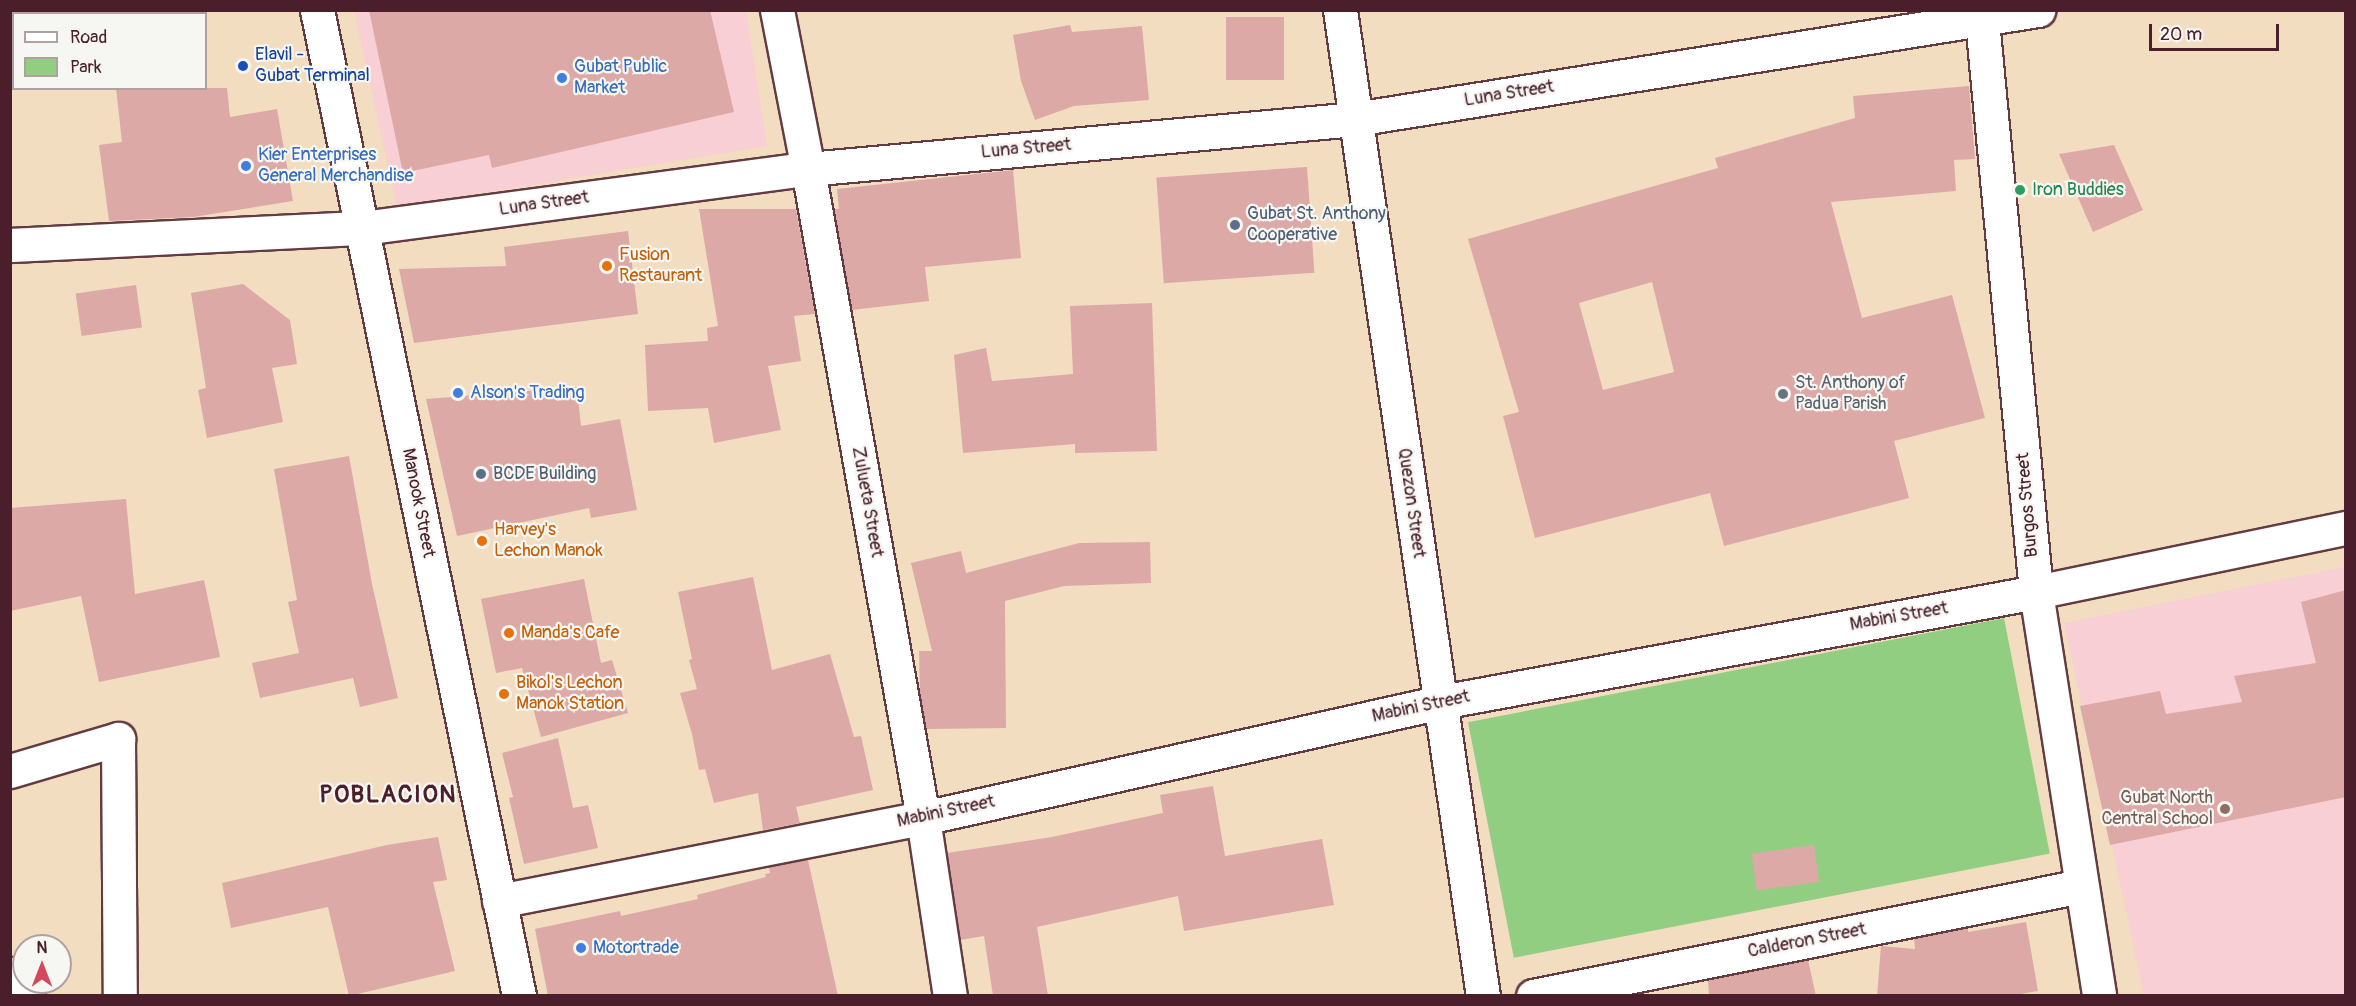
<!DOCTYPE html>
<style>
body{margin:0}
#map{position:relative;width:2356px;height:1006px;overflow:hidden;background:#f2ddc0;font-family:Pangolin,sans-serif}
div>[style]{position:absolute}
.built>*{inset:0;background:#f7cfd4}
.green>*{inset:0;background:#92ce82;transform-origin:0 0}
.building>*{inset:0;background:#dda9a7;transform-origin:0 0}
.roads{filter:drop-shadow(2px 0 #633c41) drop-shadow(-2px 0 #633c41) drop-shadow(0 2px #633c41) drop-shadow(0 -2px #633c41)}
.minor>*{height:33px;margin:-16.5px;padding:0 16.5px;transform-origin:16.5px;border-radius:16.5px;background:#fff}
.major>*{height:33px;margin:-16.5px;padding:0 16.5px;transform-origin:16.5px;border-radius:16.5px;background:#fff}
.dots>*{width:16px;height:16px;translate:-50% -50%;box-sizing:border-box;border:3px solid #f6f6f2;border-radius:50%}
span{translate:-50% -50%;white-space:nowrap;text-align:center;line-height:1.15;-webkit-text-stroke:4.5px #f6f6f2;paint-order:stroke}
.transit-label{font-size:18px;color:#164399}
.left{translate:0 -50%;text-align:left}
.shop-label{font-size:18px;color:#366cbe}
.street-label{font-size:18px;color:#4a1f2b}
.leisure-label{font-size:18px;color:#27864d}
.service-label{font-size:18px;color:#4e5e75}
.food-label{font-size:18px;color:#c56008}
.worship-label{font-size:18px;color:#5b616d}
.education-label{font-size:18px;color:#785e54}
.right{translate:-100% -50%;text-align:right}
.district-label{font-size:24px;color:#4a1f2b;font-weight:700;letter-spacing:1.5px}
.frame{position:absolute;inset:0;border:12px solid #4a1f2b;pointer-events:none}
.legend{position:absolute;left:12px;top:12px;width:195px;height:78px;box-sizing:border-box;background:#f6f6f2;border:2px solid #b1a0a2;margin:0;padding:8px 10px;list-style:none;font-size:18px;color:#4a1f2b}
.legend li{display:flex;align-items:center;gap:12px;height:30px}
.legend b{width:30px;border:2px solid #b1a0a2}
.north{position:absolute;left:12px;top:934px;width:60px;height:60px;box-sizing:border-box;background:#f6f6f2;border:2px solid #b1a0a2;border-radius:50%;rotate:0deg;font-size:16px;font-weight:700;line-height:24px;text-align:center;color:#4a1f2b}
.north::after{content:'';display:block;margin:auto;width:21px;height:27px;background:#d1495b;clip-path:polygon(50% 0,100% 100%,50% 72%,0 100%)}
.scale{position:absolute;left:2149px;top:24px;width:130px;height:27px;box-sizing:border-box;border:3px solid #4a1f2b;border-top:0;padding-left:8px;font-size:18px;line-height:21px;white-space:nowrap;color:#4a1f2b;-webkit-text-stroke:4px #f6f6f2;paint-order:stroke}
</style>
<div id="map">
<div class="built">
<div style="clip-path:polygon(354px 11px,746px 11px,767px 146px,397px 207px)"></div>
<div style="clip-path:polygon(2345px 567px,2345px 995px,2144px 995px,2064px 623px)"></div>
</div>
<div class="green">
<div style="left:2004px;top:618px;width:240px;height:546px;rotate:79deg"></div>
</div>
<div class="building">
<div style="clip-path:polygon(369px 10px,710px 10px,734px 112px,492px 168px,489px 155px,403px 173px)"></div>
<div style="left:1226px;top:17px;width:58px;height:63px"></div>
<div style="clip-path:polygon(1070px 25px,1072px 32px,1142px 26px,1149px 100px,1074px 106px,1035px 120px,1021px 81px,1013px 35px)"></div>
<div style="clip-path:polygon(evenodd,1969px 86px,1975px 159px,1954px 160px,1956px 191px,1831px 202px,1862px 318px,1952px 295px,1985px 418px,1894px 441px,1909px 498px,1724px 546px,1710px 493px,1535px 538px,1503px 416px,1519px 412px,1468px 239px,1718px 168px,1715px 158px,1855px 118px,1853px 96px,1969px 86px,1652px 282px,1674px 372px,1603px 390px,1579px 303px,1652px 282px)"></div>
<div style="clip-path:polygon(116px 88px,227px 88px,230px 117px,277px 109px,293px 201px,193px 217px,109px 221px,99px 145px,122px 142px)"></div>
<div style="clip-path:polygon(2114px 145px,2143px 210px,2093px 232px,2059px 154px)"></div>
<div style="left:1307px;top:167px;width:106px;height:151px;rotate:86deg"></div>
<div style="clip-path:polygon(1013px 170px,1021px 258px,925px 267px,929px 301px,852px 310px,834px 209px,839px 209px,837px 189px)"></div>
<div style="clip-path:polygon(699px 209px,796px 209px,815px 314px,794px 316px,801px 361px,768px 366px,781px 430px,714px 443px,708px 408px,648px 411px,645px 345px,708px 341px,707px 328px,718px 326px)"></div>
<div style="clip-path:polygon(628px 231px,638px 314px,414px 343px,399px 269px,506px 266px,504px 247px)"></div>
<div style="clip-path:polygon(243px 284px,290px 320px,297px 364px,272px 368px,283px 422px,207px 438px,198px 390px,206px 388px,191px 293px)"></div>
<div style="left:136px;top:285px;width:43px;height:61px;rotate:82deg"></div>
<div style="clip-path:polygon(1152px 303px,1157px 451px,1075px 453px,1075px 444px,963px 453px,954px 355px,986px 348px,992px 381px,1073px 374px,1070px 306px)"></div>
<div style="clip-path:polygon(577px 387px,581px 426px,620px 419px,637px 510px,591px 518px,589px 508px,457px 536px,426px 399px)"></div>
<div style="clip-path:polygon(349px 456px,372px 584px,398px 698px,360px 707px,353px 678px,260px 698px,252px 663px,299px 653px,288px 602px,297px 600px,274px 469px)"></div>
<div style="clip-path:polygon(126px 499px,135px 594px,204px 580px,220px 657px,99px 682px,81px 596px,10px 611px,10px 508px)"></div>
<div style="clip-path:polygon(1150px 542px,1151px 583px,1064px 586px,1005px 601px,1006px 728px,926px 729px,920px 693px,919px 651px,932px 651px,911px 563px,961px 551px,966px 573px,1079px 543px)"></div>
<div style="clip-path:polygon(753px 577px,772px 670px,830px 654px,854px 737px,861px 736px,873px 790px,796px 807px,800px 823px,763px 830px,758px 793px,714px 803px,705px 769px,699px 770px,692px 734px,680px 693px,697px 689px,689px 660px,692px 659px,678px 592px)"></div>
<div style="clip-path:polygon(584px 579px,601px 663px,612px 660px,628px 713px,541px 737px,522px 668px,496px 673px,481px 599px)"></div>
<div style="clip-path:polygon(2346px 590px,2346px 797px,2110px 845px,2080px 706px,2160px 691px,2166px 714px,2242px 702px,2234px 676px,2316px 663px,2301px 602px)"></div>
<div style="clip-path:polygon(558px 738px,573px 808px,588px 805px,598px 848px,524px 864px,509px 798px,513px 797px,502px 753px)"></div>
<div style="clip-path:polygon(1213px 786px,1225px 856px,1322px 839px,1334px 905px,1184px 931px,1178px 896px,1037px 927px,1048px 996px,993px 996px,984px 936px,960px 940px,947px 853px,1052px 837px,1163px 813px,1160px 795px)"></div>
<div style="clip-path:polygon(438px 837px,447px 880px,433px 882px,455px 971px,349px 996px,328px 907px,231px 928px,222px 883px,387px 845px)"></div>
<div style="left:1814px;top:845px;width:37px;height:63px;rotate:82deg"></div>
<div style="clip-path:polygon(808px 860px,838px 996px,548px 996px,535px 929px,620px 911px,621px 916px,698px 899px,697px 895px,766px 877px,765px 874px,770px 873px,769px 867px)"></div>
<div style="clip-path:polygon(2026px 922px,2038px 991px,2009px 996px,1877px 996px,1881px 946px,1915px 949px,1914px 939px,1968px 928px,1968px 932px)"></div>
<div style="clip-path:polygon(1808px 960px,1816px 996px,1709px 996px,1708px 980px)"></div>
</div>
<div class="roads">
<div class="minor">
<div style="left:777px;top:10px;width:162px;rotate:79deg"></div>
<div style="left:808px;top:169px;width:659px;rotate:79.95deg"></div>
<div style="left:923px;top:818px;width:180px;rotate:81.4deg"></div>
<div style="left:1340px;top:10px;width:996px;rotate:81.75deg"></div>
<div style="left:1981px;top:10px;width:585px;rotate:84.6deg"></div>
<div style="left:2036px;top:592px;width:409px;rotate:81.1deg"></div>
<div style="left:10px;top:245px;width:353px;rotate:-2.8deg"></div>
<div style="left:363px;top:228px;width:449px;rotate:-7.6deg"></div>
<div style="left:808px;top:169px;width:549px;rotate:-5.22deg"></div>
<div style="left:1355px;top:119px;width:692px;rotate:-9.07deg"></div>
<div style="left:10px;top:771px;width:113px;rotate:-16.5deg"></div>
<div style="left:118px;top:739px;width:257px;rotate:89.6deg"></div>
<div style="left:499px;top:901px;width:432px;rotate:-11.1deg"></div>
<div style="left:923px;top:818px;width:531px;rotate:-12.62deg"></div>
<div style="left:1441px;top:702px;width:605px;rotate:-10.47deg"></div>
<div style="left:2036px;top:592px;width:317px;rotate:-11.7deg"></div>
<div style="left:10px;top:974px;width:28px;rotate:51deg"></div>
<div style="left:1533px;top:996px;width:559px;rotate:-11.35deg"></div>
</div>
<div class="major">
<div style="left:317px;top:10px;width:1006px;rotate:78.42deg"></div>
</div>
</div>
<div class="dots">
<div style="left:243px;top:66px;background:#1a4fb4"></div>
<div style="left:562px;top:78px;background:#3f7fe0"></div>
<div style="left:246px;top:166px;background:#3f7fe0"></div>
<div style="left:2020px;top:190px;background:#2e9e5b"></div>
<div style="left:1235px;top:225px;background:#5c6f8a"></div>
<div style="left:607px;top:266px;background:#e8710a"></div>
<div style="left:458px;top:393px;background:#3f7fe0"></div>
<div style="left:1783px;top:394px;background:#6b7280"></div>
<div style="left:481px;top:474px;background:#5c6f8a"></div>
<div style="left:482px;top:541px;background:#e8710a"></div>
<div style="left:509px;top:633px;background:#e8710a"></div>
<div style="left:504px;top:694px;background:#e8710a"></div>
<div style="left:2225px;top:809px;background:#8d6e63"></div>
<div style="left:581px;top:948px;background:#3f7fe0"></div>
</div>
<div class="transit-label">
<span class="left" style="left:255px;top:66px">Elavil -<br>Gubat Terminal</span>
</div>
<div class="shop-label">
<span class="left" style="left:574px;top:78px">Gubat Public<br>Market</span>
<span class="left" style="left:258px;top:166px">Kier Enterprises<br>General Merchandise</span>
<span class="left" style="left:470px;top:393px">Alson's Trading</span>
<span class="left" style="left:593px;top:948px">Motortrade</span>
</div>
<div class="street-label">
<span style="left:1509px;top:94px;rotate:-9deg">Luna Street</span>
<span style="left:1026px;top:149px;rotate:-5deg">Luna Street</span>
<span style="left:544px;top:204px;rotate:-8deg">Luna Street</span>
<span style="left:867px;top:502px;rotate:80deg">Zulueta Street</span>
<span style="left:418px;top:503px;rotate:79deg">Manook Street</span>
<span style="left:1411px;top:503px;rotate:82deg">Quezon Street</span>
<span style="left:2028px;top:505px;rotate:-95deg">Burgos Street</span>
<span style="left:1899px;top:617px;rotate:-10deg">Mabini Street</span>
<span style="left:1421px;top:707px;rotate:-12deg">Mabini Street</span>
<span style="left:946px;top:812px;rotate:-12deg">Mabini Street</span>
<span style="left:1807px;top:941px;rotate:-11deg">Calderon Street</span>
</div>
<div class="leisure-label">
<span class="left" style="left:2032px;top:190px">Iron Buddies</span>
</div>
<div class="service-label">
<span class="left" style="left:1247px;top:225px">Gubat St. Anthony<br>Cooperative</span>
<span class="left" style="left:493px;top:474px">BCDE Building</span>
</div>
<div class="food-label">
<span class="left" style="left:619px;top:266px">Fusion<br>Restaurant</span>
<span class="left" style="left:494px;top:541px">Harvey's<br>Lechon Manok</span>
<span class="left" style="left:521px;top:633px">Manda's Cafe</span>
<span class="left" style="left:516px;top:694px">Bikol's Lechon<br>Manok Station</span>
</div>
<div class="worship-label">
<span class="left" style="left:1795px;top:394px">St. Anthony of<br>Padua Parish</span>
</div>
<div class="education-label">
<span class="right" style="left:2213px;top:809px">Gubat North<br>Central School</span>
</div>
<div class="district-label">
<span style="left:388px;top:795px">POBLACION</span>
</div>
<div class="frame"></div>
<ul class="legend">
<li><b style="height:8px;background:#fff"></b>Road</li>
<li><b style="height:16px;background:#92ce82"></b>Park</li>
</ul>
<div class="north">N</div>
<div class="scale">20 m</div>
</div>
